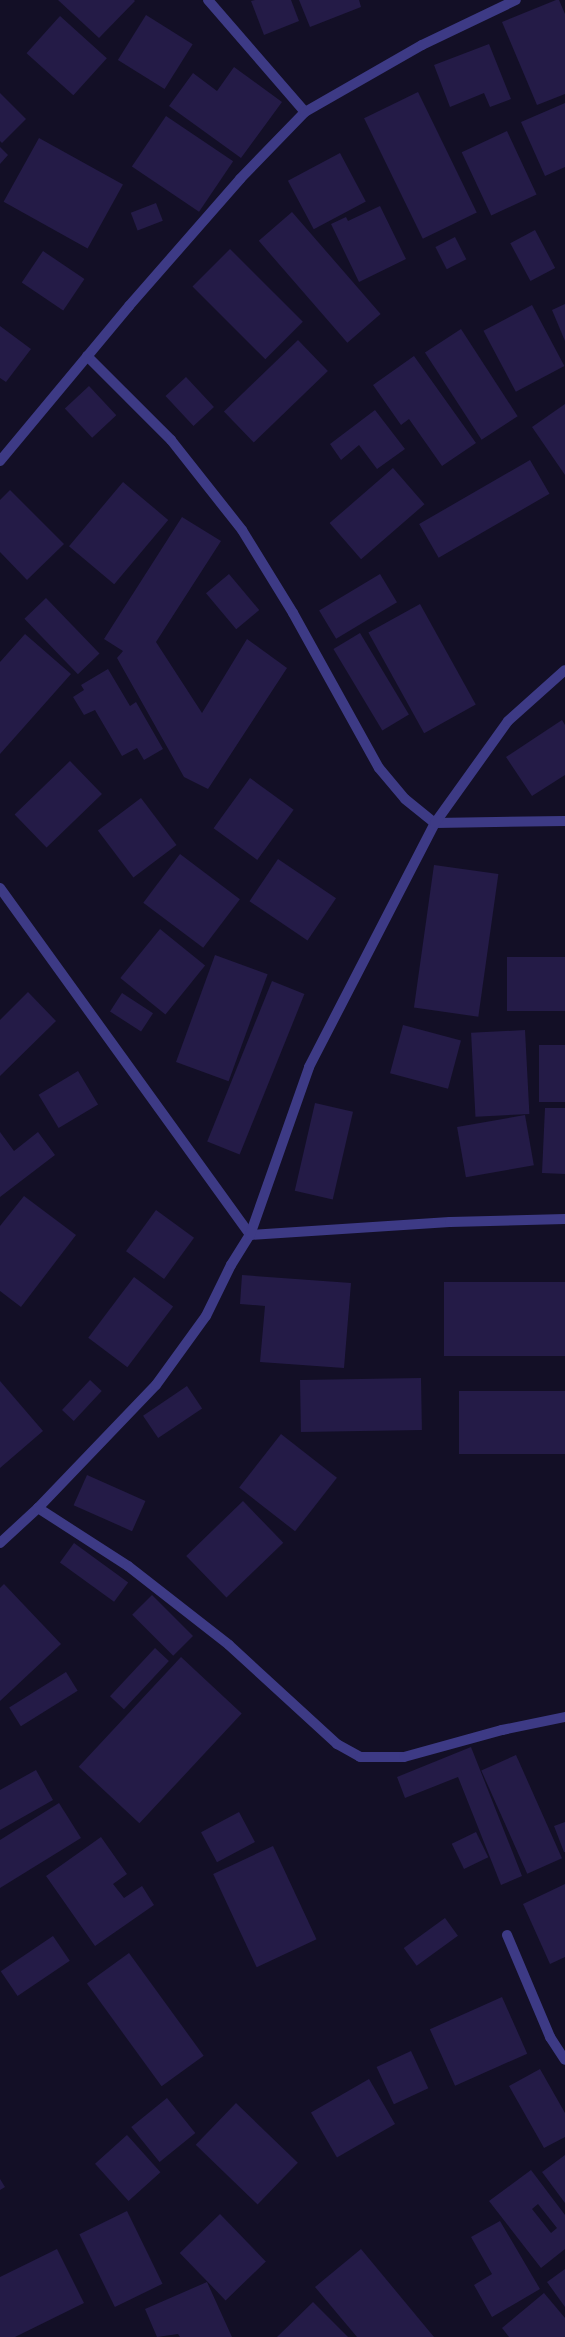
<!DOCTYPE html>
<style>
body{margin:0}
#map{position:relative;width:565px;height:2337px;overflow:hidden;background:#130f26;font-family:Manrope,sans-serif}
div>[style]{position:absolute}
.building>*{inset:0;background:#241b47;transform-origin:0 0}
.minor>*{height:10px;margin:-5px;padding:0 5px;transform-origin:5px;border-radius:5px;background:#3d3a85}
span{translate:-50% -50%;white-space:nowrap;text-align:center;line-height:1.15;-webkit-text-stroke:3.5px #130f26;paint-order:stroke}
</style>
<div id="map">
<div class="building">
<div style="clip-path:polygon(58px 0,134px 0,135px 1px,99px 38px)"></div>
<div style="clip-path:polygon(255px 0,291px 0,299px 21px,264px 35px,251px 1px)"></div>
<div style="clip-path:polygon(299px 0,359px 0,361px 7px,310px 27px)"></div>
<div style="clip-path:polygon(556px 0,559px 0,565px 14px,565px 94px,537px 105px,502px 22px)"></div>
<div style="left:146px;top:15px;width:55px;height:53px;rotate:32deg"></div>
<div style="left:60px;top:16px;width:63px;height:50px;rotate:42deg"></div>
<div style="clip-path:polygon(489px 44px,511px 99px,490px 107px,484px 93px,450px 107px,434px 65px)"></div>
<div style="clip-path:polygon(234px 67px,282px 102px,241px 158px,169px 106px,193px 73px,217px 91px)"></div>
<div style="left:418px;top:92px;width:134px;height:60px;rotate:64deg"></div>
<div style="clip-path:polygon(0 93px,26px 119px,2px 143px,0 141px)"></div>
<div style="clip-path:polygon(565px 103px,565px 167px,545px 176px,521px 122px)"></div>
<div style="left:166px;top:116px;width:81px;height:61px;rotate:34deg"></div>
<div style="left:507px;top:131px;width:70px;height:50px;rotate:65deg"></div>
<div style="left:39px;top:138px;width:96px;height:73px;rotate:29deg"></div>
<div style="clip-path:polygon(0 147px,8px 155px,0 164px)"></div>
<div style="left:340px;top:153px;width:55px;height:59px;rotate:62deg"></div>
<div style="left:156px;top:203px;width:19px;height:27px;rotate:69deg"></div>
<div style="clip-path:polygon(380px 206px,406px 259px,359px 282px,331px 224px,346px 217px,348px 221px)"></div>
<div style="left:292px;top:212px;width:135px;height:44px;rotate:49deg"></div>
<div style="left:535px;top:230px;width:43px;height:28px;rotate:62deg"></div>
<div style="left:455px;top:237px;width:25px;height:22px;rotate:63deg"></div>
<div style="left:230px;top:249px;width:103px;height:53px;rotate:45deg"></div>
<div style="left:43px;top:251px;width:50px;height:38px;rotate:34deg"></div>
<div style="clip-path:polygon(565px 304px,565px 341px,552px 310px)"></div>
<div style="left:532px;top:305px;width:69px;height:55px;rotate:62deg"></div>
<div style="clip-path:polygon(0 326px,31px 349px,6px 382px,0 378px)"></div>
<div style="left:461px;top:329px;width:104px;height:43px;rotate:57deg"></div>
<div style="left:298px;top:340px;width:43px;height:103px;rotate:46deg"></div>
<div style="clip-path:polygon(414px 356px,476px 443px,442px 466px,409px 419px,401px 425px,373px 385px)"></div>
<div style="left:186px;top:377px;width:41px;height:28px;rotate:47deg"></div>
<div style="left:89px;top:386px;width:40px;height:33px;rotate:47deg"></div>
<div style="clip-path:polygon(565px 404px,565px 475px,532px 427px)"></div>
<div style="clip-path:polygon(375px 410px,405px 449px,377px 469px,359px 445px,341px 460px,330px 444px)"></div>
<div style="left:530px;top:460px;width:39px;height:128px;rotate:60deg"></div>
<div style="left:393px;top:468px;width:48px;height:84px;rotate:49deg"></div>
<div style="left:123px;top:482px;width:59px;height:84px;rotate:40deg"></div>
<div style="clip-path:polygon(10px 490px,64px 544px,27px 580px,0 552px,0 500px)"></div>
<div style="clip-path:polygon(182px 517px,221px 541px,156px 642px,202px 713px,247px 639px,287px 668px,208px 789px,184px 777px,117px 658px,123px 651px,104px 639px)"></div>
<div style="left:229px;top:574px;width:47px;height:30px;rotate:50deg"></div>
<div style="left:380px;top:574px;width:33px;height:71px;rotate:59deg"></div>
<div style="left:46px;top:598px;width:77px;height:30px;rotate:46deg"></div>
<div style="left:420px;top:604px;width:115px;height:59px;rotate:61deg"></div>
<div style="left:360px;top:633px;width:95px;height:31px;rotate:59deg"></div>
<div style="clip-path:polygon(25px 634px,71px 674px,0 754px,0 662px)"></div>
<div style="clip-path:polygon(108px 669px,130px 706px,136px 702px,163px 749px,144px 760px,137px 748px,122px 756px,95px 710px,84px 715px,73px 697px,84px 690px,81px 685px)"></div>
<div style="clip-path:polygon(562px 720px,565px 725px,565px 775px,532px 796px,506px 757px)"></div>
<div style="left:70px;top:761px;width:46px;height:77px;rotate:46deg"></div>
<div style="left:250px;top:778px;width:54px;height:62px;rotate:36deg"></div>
<div style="left:141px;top:798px;width:59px;height:54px;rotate:53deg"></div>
<div style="left:180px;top:854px;width:75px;height:61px;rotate:37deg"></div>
<div style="left:278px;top:859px;width:70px;height:51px;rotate:34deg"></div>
<div style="left:434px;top:865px;width:65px;height:144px;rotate:8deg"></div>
<div style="left:160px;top:929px;width:58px;height:63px;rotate:39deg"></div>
<div style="left:215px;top:955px;width:56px;height:114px;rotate:20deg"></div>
<div style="left:565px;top:957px;width:54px;height:58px;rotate:90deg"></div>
<div style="left:272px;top:981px;width:35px;height:173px;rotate:22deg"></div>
<div style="clip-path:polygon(28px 992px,56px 1021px,0 1076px,0 1020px)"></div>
<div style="left:122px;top:993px;width:37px;height:22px;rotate:33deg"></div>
<div style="left:403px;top:1025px;width:60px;height:50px;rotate:15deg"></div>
<div style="left:525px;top:1030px;width:84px;height:54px;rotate:87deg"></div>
<div style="left:565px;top:1045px;width:57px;height:26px;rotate:90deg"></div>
<div style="left:78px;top:1071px;width:39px;height:46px;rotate:59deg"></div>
<div style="left:315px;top:1103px;width:39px;height:90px;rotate:13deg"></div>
<div style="clip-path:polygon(545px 1108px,565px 1108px,565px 1174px,542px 1173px)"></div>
<div style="left:525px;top:1115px;width:51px;height:69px;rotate:80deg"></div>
<div style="clip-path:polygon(0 1132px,14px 1151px,38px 1132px,55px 1155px,0 1197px)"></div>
<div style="clip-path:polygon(24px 1196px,76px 1235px,21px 1307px,0 1291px,0 1226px)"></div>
<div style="left:156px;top:1210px;width:47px;height:51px;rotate:36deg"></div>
<div style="clip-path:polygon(242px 1275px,351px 1283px,344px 1368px,260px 1362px,265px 1306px,240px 1304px)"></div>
<div style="left:134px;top:1277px;width:49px;height:76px;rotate:37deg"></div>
<div style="left:565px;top:1282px;width:74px;height:121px;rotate:90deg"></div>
<div style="left:421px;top:1378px;width:52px;height:121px;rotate:89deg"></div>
<div style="left:90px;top:1380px;width:16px;height:41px;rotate:43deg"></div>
<div style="clip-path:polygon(0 1381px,43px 1431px,0 1468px)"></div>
<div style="left:187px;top:1386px;width:27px;height:53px;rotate:56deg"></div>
<div style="left:565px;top:1391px;width:63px;height:106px;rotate:90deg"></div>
<div style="left:281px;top:1434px;width:71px;height:68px;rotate:38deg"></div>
<div style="left:87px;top:1475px;width:64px;height:33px;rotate:24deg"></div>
<div style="left:243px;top:1501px;width:58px;height:79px;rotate:46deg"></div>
<div style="left:74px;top:1543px;width:67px;height:24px;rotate:36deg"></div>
<div style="clip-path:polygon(4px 1584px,61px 1644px,0 1701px,0 1588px)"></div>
<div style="left:152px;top:1595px;width:58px;height:28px;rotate:45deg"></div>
<div style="left:155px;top:1648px;width:19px;height:66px;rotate:43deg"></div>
<div style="left:181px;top:1657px;width:83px;height:150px;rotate:43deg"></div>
<div style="left:66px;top:1672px;width:22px;height:67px;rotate:58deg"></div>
<div style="clip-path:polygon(471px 1747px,522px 1876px,501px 1885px,458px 1777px,405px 1798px,397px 1777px)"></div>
<div style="left:516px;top:1755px;width:113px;height:38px;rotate:66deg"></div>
<div style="clip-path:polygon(36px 1770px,53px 1800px,0 1830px,0 1790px)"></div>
<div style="clip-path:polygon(59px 1803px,81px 1838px,0 1888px,0 1840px)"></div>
<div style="left:239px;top:1812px;width:34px;height:43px;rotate:62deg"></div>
<div style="clip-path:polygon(565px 1822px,565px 1852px,564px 1852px,554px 1826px)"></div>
<div style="left:476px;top:1832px;width:28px;height:27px;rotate:64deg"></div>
<div style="clip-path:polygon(101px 1837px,127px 1874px,113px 1884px,124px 1898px,142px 1886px,154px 1905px,95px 1946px,46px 1876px)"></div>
<div style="left:273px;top:1846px;width:103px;height:66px;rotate:65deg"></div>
<div style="clip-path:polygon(565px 1884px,565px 1957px,550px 1964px,523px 1904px)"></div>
<div style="left:445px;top:1918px;width:22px;height:51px;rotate:54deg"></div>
<div style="left:53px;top:1936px;width:30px;height:63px;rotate:56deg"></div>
<div style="left:129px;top:1953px;width:127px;height:52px;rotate:54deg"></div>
<div style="left:502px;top:1997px;width:62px;height:79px;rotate:66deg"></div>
<div style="left:411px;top:2051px;width:41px;height:38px;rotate:65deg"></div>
<div style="clip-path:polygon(540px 2069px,565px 2113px,565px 2137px,544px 2148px,509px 2086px)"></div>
<div style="left:369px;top:2079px;width:52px;height:67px;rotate:60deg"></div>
<div style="left:167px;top:2098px;width:45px;height:46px;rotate:51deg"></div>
<div style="left:236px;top:2103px;width:86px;height:58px;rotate:44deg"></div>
<div style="left:127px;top:2135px;width:50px;height:43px;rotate:48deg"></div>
<div style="clip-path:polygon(565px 2155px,565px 2203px,542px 2172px)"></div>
<div style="clip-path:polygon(evenodd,531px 2170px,565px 2215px,565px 2249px,541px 2268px,489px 2201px,531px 2170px,538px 2204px,557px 2228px,551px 2233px,532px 2209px,538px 2204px)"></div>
<div style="clip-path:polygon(0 2179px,5px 2187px,0 2190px)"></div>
<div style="left:127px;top:2211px;width:81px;height:53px;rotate:64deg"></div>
<div style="left:220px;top:2214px;width:66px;height:56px;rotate:46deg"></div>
<div style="clip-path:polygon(500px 2221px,540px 2289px,492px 2317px,474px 2285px,492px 2274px,471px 2237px)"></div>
<div style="clip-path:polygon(57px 2249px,84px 2303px,15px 2337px,0 2337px,0 2277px)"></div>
<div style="clip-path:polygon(361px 2249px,434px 2337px,357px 2337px,315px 2287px)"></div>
<div style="clip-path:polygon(565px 2269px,565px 2307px,547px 2282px)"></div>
<div style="clip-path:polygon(207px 2282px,232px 2337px,180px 2337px,178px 2334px,157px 2337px,145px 2309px)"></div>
<div style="clip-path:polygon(544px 2293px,565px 2318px,565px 2337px,509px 2337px,502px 2328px)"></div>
<div style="clip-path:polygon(313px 2302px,348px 2337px,277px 2337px)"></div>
</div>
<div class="minor">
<div style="left:208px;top:0;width:148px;rotate:49.1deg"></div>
<div style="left:87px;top:356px;width:119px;rotate:45deg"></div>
<div style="left:171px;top:440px;width:115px;rotate:51.7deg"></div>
<div style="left:242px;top:530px;width:97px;rotate:58.4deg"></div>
<div style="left:293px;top:613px;width:177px;rotate:61deg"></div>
<div style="left:379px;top:768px;width:40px;rotate:50deg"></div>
<div style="left:405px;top:799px;width:38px;rotate:39deg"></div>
<div style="left:435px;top:823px;width:130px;rotate:-0.9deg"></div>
<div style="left:0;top:461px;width:202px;rotate:-50.2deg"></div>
<div style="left:129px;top:306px;width:169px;rotate:-48.8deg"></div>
<div style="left:240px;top:179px;width:93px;rotate:-45.9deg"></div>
<div style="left:305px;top:112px;width:135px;rotate:-29.8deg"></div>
<div style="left:422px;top:45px;width:104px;rotate:-25.6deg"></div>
<div style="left:0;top:888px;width:428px;rotate:54.2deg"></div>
<div style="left:250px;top:1235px;width:200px;rotate:-3.7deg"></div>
<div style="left:450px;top:1222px;width:115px;rotate:-1.5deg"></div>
<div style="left:38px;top:1508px;width:107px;rotate:32.8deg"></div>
<div style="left:128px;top:1566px;width:128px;rotate:38deg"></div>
<div style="left:229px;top:1645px;width:147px;rotate:42.5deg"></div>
<div style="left:337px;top:1744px;width:26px;rotate:29deg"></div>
<div style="left:360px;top:1757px;width:44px"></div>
<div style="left:404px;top:1757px;width:102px;rotate:-15.4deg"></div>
<div style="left:502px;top:1730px;width:64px;rotate:-11.7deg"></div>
<div style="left:0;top:1543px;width:52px;rotate:-42.6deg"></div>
<div style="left:38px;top:1508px;width:170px;rotate:-46.2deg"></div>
<div style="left:156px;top:1385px;width:85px;rotate:-54.1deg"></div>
<div style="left:206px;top:1316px;width:57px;rotate:-63.9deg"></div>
<div style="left:231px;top:1265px;width:36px;rotate:-58deg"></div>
<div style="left:250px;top:1235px;width:178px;rotate:-70.6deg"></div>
<div style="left:309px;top:1067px;width:275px;rotate:-62.7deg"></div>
<div style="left:435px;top:823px;width:125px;rotate:-54.4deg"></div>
<div style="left:508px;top:721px;width:76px;rotate:-41.8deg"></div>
<div style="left:507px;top:1935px;width:111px;rotate:67.1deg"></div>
<div style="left:550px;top:2037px;width:27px;rotate:57deg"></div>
</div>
</div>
